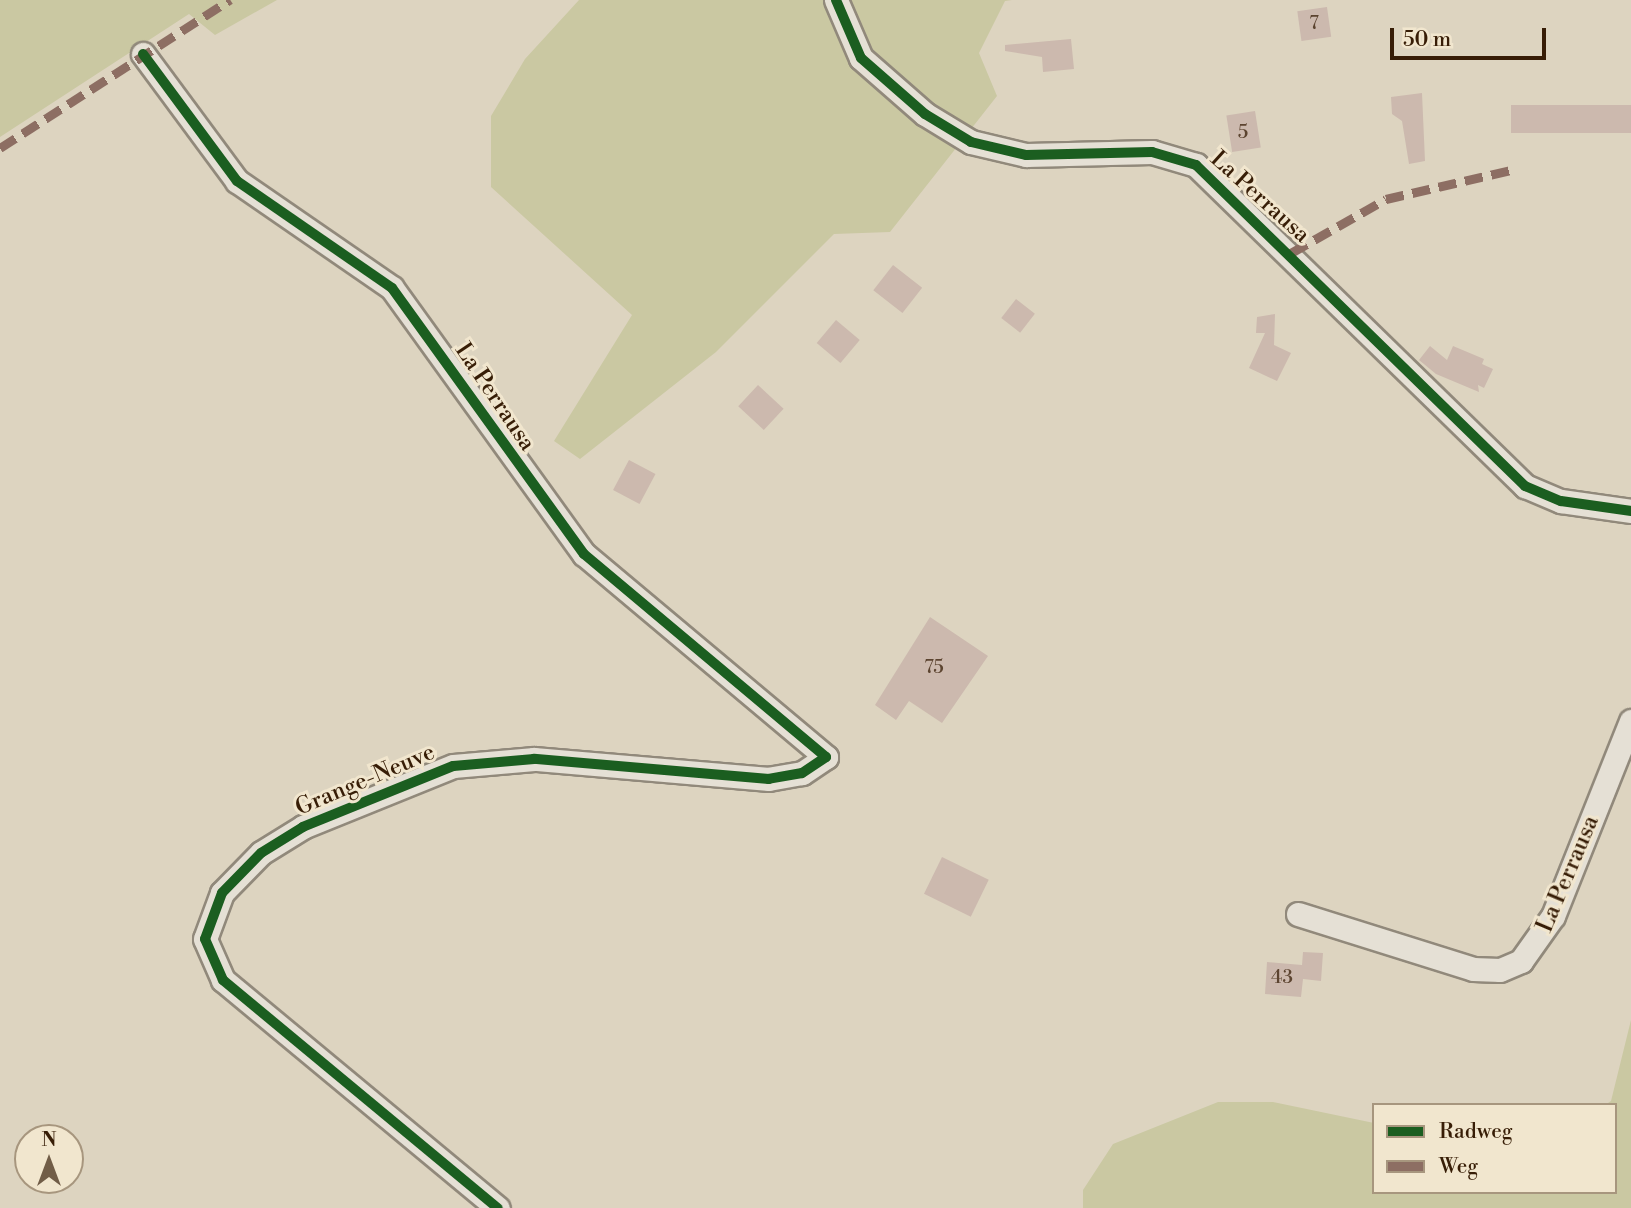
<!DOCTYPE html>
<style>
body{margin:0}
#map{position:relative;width:1631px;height:1208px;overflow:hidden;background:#ddd4c0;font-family:"Libre Bodoni",serif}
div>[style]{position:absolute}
.green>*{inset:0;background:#cac8a2}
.building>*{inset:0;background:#ccb9ae;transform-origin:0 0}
.roads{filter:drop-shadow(2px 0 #91897b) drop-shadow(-2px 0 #91897b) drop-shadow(0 2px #91897b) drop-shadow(0 -2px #91897b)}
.minor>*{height:23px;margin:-11.5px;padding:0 11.5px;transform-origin:11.5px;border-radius:11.5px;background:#e5e0d5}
.quiet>*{height:9px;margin-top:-4.5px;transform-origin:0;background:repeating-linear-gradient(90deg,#8d6e63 0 18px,transparent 0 27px)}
.cycleway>*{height:10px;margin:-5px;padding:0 5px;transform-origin:5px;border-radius:5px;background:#1b5e20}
span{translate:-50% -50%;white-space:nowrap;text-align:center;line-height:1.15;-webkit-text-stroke:6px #f1e6ce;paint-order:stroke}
.number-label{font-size:19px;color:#5c4430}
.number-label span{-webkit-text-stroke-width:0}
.street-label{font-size:23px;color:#371d06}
.legend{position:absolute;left:1372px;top:1103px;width:245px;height:91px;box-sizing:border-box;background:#f1e6ce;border:2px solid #a7967e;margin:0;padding:9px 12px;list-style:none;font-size:21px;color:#371d06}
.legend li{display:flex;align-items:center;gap:14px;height:35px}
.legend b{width:35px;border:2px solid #a7967e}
.north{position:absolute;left:14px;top:1124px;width:70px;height:70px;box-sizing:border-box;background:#f1e6ce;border:2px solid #a7967e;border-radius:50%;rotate:0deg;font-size:19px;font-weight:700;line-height:28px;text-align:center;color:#371d06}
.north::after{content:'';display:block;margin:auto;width:24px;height:32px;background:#715d47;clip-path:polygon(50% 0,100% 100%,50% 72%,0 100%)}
.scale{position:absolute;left:1390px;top:28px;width:156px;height:32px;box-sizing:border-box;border:4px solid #371d06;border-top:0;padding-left:9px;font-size:21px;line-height:24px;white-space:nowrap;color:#371d06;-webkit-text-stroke:5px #f1e6ce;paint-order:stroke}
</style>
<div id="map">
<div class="green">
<div style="clip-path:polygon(0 0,277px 0,215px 35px,189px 14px,0 137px)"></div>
<div style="clip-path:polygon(579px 0,1012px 0,1005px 1px,979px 53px,997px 96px,890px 232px,834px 234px,716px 352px,580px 459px,554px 441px,632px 315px,491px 187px,491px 116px,525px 59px)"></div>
<div style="clip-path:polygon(1631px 1020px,1631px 1208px,1083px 1208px,1083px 1190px,1113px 1144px,1218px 1102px,1273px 1102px,1374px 1123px,1374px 1192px,1615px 1192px,1615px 1105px,1605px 1105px,1611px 1101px)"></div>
</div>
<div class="building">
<div style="left:1327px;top:7px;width:30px;height:30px;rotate:82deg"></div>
<div style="clip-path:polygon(1071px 39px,1074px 69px,1043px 72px,1042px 57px,1005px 51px,1005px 45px)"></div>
<div style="clip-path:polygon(1422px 93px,1425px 161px,1409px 164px,1402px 121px,1392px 114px,1391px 97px)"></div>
<div style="left:1631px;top:105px;width:28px;height:120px;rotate:90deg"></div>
<div style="left:1255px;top:111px;width:37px;height:29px;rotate:81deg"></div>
<div style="left:893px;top:265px;width:37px;height:32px;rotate:38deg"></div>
<div style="left:1016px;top:299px;width:24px;height:24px;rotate:38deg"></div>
<div style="clip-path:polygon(1275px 314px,1274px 345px,1291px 353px,1277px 381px,1249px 368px,1265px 333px,1256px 333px,1257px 317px)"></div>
<div style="left:836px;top:320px;width:31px;height:30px;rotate:40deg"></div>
<div style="clip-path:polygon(1430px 346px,1447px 360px,1453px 346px,1484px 359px,1482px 364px,1493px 369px,1484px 388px,1478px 385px,1479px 392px,1436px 374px,1419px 360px)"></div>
<div style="left:758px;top:385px;width:35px;height:29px;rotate:43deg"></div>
<div style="left:629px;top:460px;width:30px;height:34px;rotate:28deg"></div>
<div style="clip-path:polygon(930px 617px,988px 656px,942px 723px,909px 701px,896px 720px,875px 705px)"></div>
<div style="left:942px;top:857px;width:52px;height:41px;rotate:26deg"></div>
<div style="clip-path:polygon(1303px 952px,1323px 953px,1321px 981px,1303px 979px,1301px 997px,1265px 994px,1267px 962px,1302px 965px)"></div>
</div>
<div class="roads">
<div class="minor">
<div style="left:836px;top:0;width:63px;rotate:66.7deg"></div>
<div style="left:861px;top:58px;width:85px;rotate:41.2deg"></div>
<div style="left:925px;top:114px;width:54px;rotate:31.3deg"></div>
<div style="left:971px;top:142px;width:57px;rotate:13.3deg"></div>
<div style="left:1026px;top:155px;width:126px;rotate:-1.4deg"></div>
<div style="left:1152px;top:152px;width:46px;rotate:16.5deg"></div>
<div style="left:1196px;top:165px;width:460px;rotate:44.3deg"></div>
<div style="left:1525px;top:486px;width:39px;rotate:23deg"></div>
<div style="left:1561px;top:501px;width:71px;rotate:8.1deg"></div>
<div style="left:143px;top:54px;width:158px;rotate:53.5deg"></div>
<div style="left:237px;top:181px;width:188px;rotate:34.6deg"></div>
<div style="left:392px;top:288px;width:328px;rotate:54.2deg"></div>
<div style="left:584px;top:554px;width:316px;rotate:40deg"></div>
<div style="left:826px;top:757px;width:29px;rotate:146deg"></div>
<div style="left:802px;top:773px;width:34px;rotate:170deg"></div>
<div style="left:769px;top:779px;width:236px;rotate:-175.1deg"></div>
<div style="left:534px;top:759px;width:81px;rotate:175.1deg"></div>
<div style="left:453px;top:766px;width:162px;rotate:157.9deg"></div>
<div style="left:303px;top:827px;width:49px;rotate:148.2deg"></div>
<div style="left:261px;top:853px;width:56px;rotate:134.3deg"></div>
<div style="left:222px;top:893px;width:49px;rotate:110.3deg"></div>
<div style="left:205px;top:939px;width:45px;rotate:66.3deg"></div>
<div style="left:223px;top:980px;width:357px;rotate:39.7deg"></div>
<div style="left:1298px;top:914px;width:183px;rotate:17.4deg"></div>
<div style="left:1473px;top:969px;width:27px;rotate:2deg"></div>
<div style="left:1500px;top:970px;width:23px;rotate:-23deg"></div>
<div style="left:1521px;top:961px;width:55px;rotate:-54.6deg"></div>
<div style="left:1553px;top:916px;width:210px;rotate:-68.2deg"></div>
</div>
</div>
<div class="quiet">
<div style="left:0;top:148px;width:274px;rotate:-32.8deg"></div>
<div style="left:1291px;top:253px;width:109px;rotate:-29.6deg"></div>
<div style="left:1386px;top:199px;width:129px;rotate:-13deg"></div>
</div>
<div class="cycleway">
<div style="left:836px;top:0;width:63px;rotate:66.7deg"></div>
<div style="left:861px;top:58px;width:85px;rotate:41.2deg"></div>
<div style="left:925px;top:114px;width:54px;rotate:31.3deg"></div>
<div style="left:971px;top:142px;width:57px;rotate:13.3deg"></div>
<div style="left:1026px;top:155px;width:126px;rotate:-1.4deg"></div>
<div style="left:1152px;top:152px;width:46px;rotate:16.5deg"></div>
<div style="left:1196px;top:165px;width:460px;rotate:44.3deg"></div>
<div style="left:1525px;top:486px;width:39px;rotate:23deg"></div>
<div style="left:1561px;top:501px;width:71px;rotate:8.1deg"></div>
<div style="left:143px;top:54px;width:158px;rotate:53.5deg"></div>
<div style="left:237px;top:181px;width:188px;rotate:34.6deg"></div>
<div style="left:392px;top:288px;width:328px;rotate:54.2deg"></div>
<div style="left:584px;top:554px;width:316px;rotate:40deg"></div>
<div style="left:826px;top:757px;width:29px;rotate:146deg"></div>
<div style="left:802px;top:773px;width:34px;rotate:170deg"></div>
<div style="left:769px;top:779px;width:236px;rotate:-175.1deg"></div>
<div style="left:534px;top:759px;width:81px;rotate:175.1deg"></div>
<div style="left:453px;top:766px;width:162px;rotate:157.9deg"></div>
<div style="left:303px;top:827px;width:49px;rotate:148.2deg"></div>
<div style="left:261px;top:853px;width:56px;rotate:134.3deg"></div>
<div style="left:222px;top:893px;width:49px;rotate:110.3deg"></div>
<div style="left:205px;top:939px;width:45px;rotate:66.3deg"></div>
<div style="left:223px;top:980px;width:357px;rotate:39.7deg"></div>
</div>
<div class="number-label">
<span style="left:1314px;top:24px">7</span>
<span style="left:1243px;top:133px">5</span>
<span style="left:934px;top:668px">75</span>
<span style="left:1282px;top:978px">43</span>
</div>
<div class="street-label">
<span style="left:1260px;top:197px;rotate:42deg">La Perrausa</span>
<span style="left:495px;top:397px;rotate:56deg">La Perrausa</span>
<span style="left:365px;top:780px;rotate:-23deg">Grange-Neuve</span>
<span style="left:1568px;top:874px;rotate:-67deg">La Perrausa</span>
</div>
<ul class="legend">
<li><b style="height:9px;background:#1b5e20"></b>Radweg</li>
<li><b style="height:9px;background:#8d6e63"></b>Weg</li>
</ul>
<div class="north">N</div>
<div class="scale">50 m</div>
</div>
